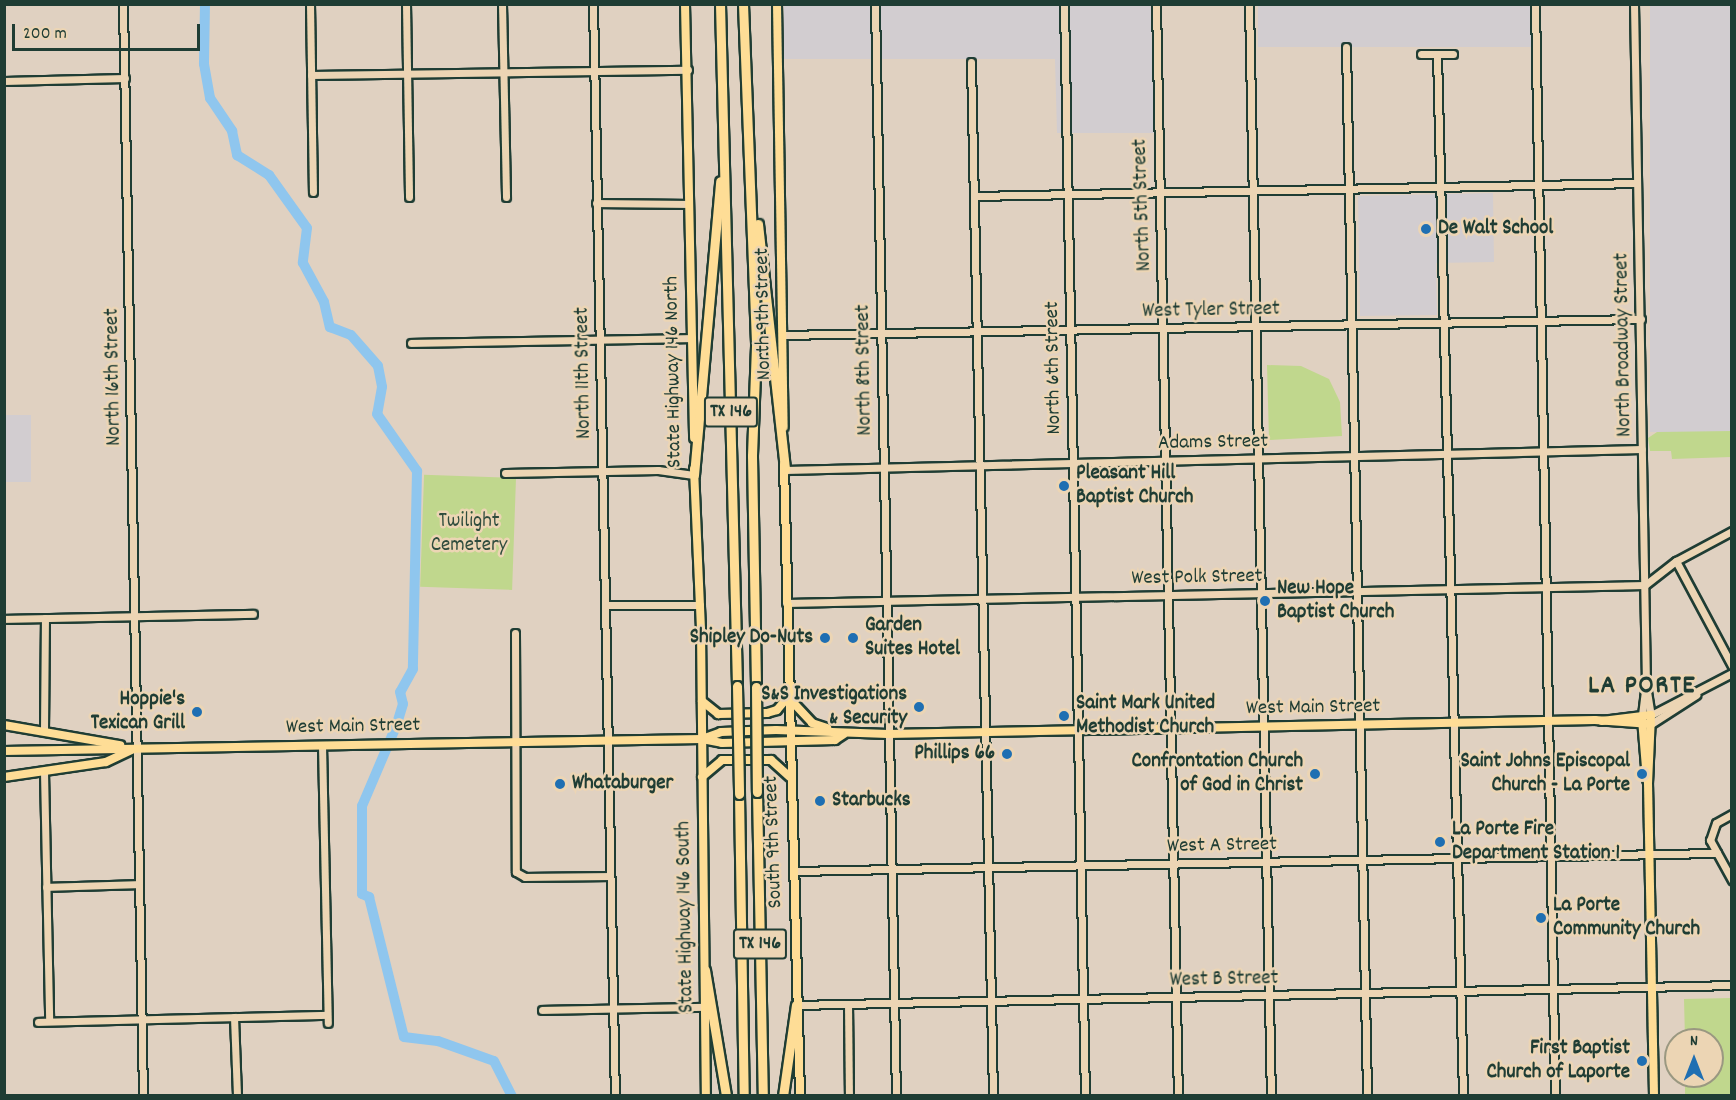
<!DOCTYPE html>
<style>
body{margin:0}
#map{position:relative;width:1736px;height:1100px;overflow:hidden;background:#e0d1c1;font-family:Dekko,sans-serif}
div>[style]{position:absolute}
.built>*{inset:0;background:#d2cdd0;transform-origin:0 0}
.green>*{inset:0;background:#c0d78d;transform-origin:0 0}
.river>*{height:10px;margin:-5px;padding:0 5px;transform-origin:5px;border-radius:5px;background:#8fc6ee}
.roads{filter:drop-shadow(2px 0 #1f3d34) drop-shadow(-2px 0 #1f3d34) drop-shadow(0 2px #1f3d34) drop-shadow(0 -2px #1f3d34)}
.minor>*{height:7px;margin:-3.5px;padding:0 3.5px;transform-origin:3.5px;border-radius:3.5px;background:#ecd5b4}
.major>*{height:8px;margin:-4px;padding:0 4px;transform-origin:4px;border-radius:4px;background:#fedd96}
.highway>*{height:9px;margin:-4.5px;padding:0 4.5px;transform-origin:4.5px;border-radius:4.5px;background:#fedd96}
.bridges{filter:drop-shadow(2px 0 #1f3d34) drop-shadow(-2px 0 #1f3d34) drop-shadow(0 2px #1f3d34) drop-shadow(0 -2px #1f3d34)}
.highway-bridge>*{height:9px;margin:-4.5px;padding:0 4.5px;transform-origin:4.5px;border-radius:4.5px;background:#fedd96}
.dots>*{width:16px;height:16px;translate:-50% -50%;box-sizing:border-box;border:3px solid #ecd5b4;border-radius:50%}
span{translate:-50% -50%;white-space:nowrap;text-align:center;line-height:1.15;-webkit-text-stroke:5px #ecd5b4;paint-order:stroke}
.shield-label span{padding:2px 4px;background:#ecd5b4;border:2px solid;border-radius:4px;-webkit-text-stroke-width:0}
.shield-label{font-size:20px;color:#1f3d34;font-weight:700}
.street-label{font-size:21px;color:#1f3d34}
.poi-label{font-size:21px;color:#1f3d34;font-weight:700}
.left{translate:0 -50%;text-align:left}
.right{translate:-100% -50%;text-align:right}
.park-label{font-size:21px;color:#2f4c3d}
.district-label{font-size:27px;color:#1f3d34;font-weight:700;letter-spacing:1.5px}
.frame{position:absolute;inset:0;border:6px solid #1f3d34;pointer-events:none}
.north{position:absolute;left:1664px;top:1028px;width:60px;height:60px;box-sizing:border-box;background:#ecd5b4;border:2px solid #9a9881;border-radius:50%;rotate:0deg;font-size:16px;font-weight:700;line-height:24px;text-align:center;color:#1f3d34}
.north::after{content:'';display:block;margin:auto;width:21px;height:27px;background:#1f6fb2;clip-path:polygon(50% 0,100% 100%,50% 72%,0 100%)}
.scale{position:absolute;left:12px;top:24px;width:188px;height:27px;box-sizing:border-box;border:3px solid #1f3d34;border-top:0;padding-left:8px;font-size:18px;line-height:21px;white-space:nowrap;color:#1f3d34;-webkit-text-stroke:4px #ecd5b4;paint-order:stroke}
</style>
<div id="map">
<div class="built">
<div style="clip-path:polygon(784px 5px,1151px 5px,1154px 133px,1057px 133px,1055px 59px,784px 59px)"></div>
<div style="left:1258px;top:5px;width:275px;height:42px"></div>
<div style="left:1650px;top:5px;width:81px;height:427px"></div>
<div style="clip-path:polygon(1493px 193px,1494px 262px,1436px 263px,1437px 315px,1360px 316px,1358px 196px)"></div>
<div style="left:5px;top:415px;width:26px;height:67px"></div>
</div>
<div class="green">
<div style="clip-path:polygon(1267px 365px,1301px 366px,1329px 379px,1340px 402px,1342px 436px,1269px 440px)"></div>
<div style="clip-path:polygon(1731px 431px,1731px 457px,1672px 459px,1671px 451px,1650px 451px,1648px 438px,1657px 432px)"></div>
<div style="left:516px;top:478px;width:112px;height:92px;rotate:92deg"></div>
<div style="clip-path:polygon(1731px 998px,1731px 1095px,1685px 1095px,1685px 1076px,1712px 1076px,1712px 1040px,1685px 1040px,1684px 999px)"></div>
</div>
<div class="river">
<div style="left:205px;top:4px;width:60px;rotate:91deg"></div>
<div style="left:204px;top:64px;width:35px;rotate:80deg"></div>
<div style="left:210px;top:98px;width:40px;rotate:56deg"></div>
<div style="left:232px;top:131px;width:25px;rotate:78deg"></div>
<div style="left:237px;top:155px;width:38px;rotate:32deg"></div>
<div style="left:269px;top:175px;width:65px;rotate:54.4deg"></div>
<div style="left:307px;top:228px;width:35px;rotate:97deg"></div>
<div style="left:303px;top:263px;width:44px;rotate:61.7deg"></div>
<div style="left:324px;top:302px;width:26px;rotate:77deg"></div>
<div style="left:330px;top:327px;width:22px;rotate:21deg"></div>
<div style="left:351px;top:335px;width:41px;rotate:48.9deg"></div>
<div style="left:378px;top:366px;width:21px;rotate:79deg"></div>
<div style="left:382px;top:387px;width:27px;rotate:100deg"></div>
<div style="left:377px;top:414px;width:70px;rotate:54.9deg"></div>
<div style="left:417px;top:471px;width:198px;rotate:91.2deg"></div>
<div style="left:413px;top:669px;width:26px;rotate:119deg"></div>
<div style="left:400px;top:692px;width:12px;rotate:76deg"></div>
<div style="left:403px;top:704px;width:21px;rotate:107deg"></div>
<div style="left:397px;top:724px;width:89px;rotate:113.1deg"></div>
<div style="left:362px;top:806px;width:88px;rotate:90deg"></div>
<div style="left:362px;top:894px;width:8px;rotate:23deg"></div>
<div style="left:369px;top:897px;width:144px;rotate:76deg"></div>
<div style="left:404px;top:1037px;width:34px;rotate:7deg"></div>
<div style="left:438px;top:1041px;width:59px;rotate:19.7deg"></div>
<div style="left:494px;top:1061px;width:39px;rotate:63deg"></div>
</div>
<div class="roads">
<div class="minor">
<div style="left:123px;top:4px;width:1092px;rotate:88.95deg"></div>
<div style="left:310px;top:4px;width:188px;rotate:89.1deg"></div>
<div style="left:406px;top:4px;width:193px;rotate:89.1deg"></div>
<div style="left:502px;top:4px;width:193px;rotate:88.8deg"></div>
<div style="left:593px;top:4px;width:1092px;rotate:88.85deg"></div>
<div style="left:875px;top:4px;width:1092px;rotate:88.9deg"></div>
<div style="left:1064px;top:4px;width:1092px;rotate:88.9deg"></div>
<div style="left:1156px;top:4px;width:1092px;rotate:88.85deg"></div>
<div style="left:1249px;top:4px;width:1092px;rotate:88.85deg"></div>
<div style="left:1535px;top:4px;width:1092px;rotate:88.95deg"></div>
<div style="left:1634px;top:4px;width:681px;rotate:88.99deg"></div>
<div style="left:1646px;top:685px;width:30px;rotate:81deg"></div>
<div style="left:1651px;top:715px;width:91px;rotate:-27.4deg"></div>
<div style="left:1346px;top:47px;width:1049px;rotate:88.85deg"></div>
<div style="left:1421px;top:54px;width:32px"></div>
<div style="left:1437px;top:54px;width:1042px;rotate:88.57deg"></div>
<div style="left:971px;top:62px;width:1034px;rotate:88.78deg"></div>
<div style="left:311px;top:75px;width:377px;rotate:-0.8deg"></div>
<div style="left:4px;top:81px;width:121px;rotate:-1.4deg"></div>
<div style="left:974px;top:196px;width:663px;rotate:-1.12deg"></div>
<div style="left:596px;top:203px;width:93px;rotate:0.6deg"></div>
<div style="left:782px;top:335px;width:859px;rotate:-1.07deg"></div>
<div style="left:411px;top:343px;width:281px;rotate:-1deg"></div>
<div style="left:785px;top:470px;width:857px;rotate:-1.4deg"></div>
<div style="left:505px;top:473px;width:153px;rotate:-1.1deg"></div>
<div style="left:658px;top:470px;width:36px;rotate:8deg"></div>
<div style="left:1676px;top:561px;width:119px;rotate:61.9deg"></div>
<div style="left:786px;top:603px;width:859px;rotate:-1.2deg"></div>
<div style="left:1645px;top:585px;width:39px;rotate:-38deg"></div>
<div style="left:1676px;top:561px;width:64px;rotate:-28.2deg"></div>
<div style="left:606px;top:605px;width:94px"></div>
<div style="left:4px;top:619px;width:249px;rotate:-1.2deg"></div>
<div style="left:515px;top:633px;width:239px;rotate:89.8deg"></div>
<div style="left:516px;top:872px;width:10px;rotate:29deg"></div>
<div style="left:525px;top:877px;width:84px;rotate:-0.7deg"></div>
<div style="left:1642px;top:715px;width:25px;rotate:-83deg"></div>
<div style="left:1651px;top:724px;width:54px;rotate:-32.8deg"></div>
<div style="left:44px;top:730px;width:112px;rotate:-89.5deg"></div>
<div style="left:322px;top:745px;width:278px;rotate:88.8deg"></div>
<div style="left:44px;top:772px;width:249px;rotate:88.8deg"></div>
<div style="left:1732px;top:814px;width:18px;rotate:151deg"></div>
<div style="left:1716px;top:823px;width:18px;rotate:109deg"></div>
<div style="left:1710px;top:840px;width:46px;rotate:61.2deg"></div>
<div style="left:794px;top:871px;width:923px;rotate:-1.12deg"></div>
<div style="left:46px;top:887px;width:93px;rotate:-1.8deg"></div>
<div style="left:848px;top:1004px;width:92px;rotate:89.4deg"></div>
<div style="left:796px;top:1005px;width:936px;rotate:-1.22deg"></div>
<div style="left:542px;top:1010px;width:162px;rotate:-1.1deg"></div>
<div style="left:234px;top:1017px;width:79px;rotate:87.8deg"></div>
<div style="left:38px;top:1022px;width:289px;rotate:-1.4deg"></div>
</div>
<div class="major">
<div style="left:685px;top:4px;width:434px;rotate:88.8deg"></div>
<div style="left:777px;top:4px;width:423px;rotate:89.1deg"></div>
<div style="left:784px;top:464px;width:632px;rotate:88.55deg"></div>
<div style="left:694px;top:469px;width:160px;rotate:87.5deg"></div>
<div style="left:701px;top:629px;width:467px;rotate:89.4deg"></div>
<div style="left:702px;top:701px;width:21px;rotate:39deg"></div>
<div style="left:718px;top:714px;width:49px;rotate:-1.2deg"></div>
<div style="left:767px;top:713px;width:10px;rotate:-17deg"></div>
<div style="left:777px;top:710px;width:17px;rotate:-50deg"></div>
<div style="left:788px;top:697px;width:35px;rotate:47deg"></div>
<div style="left:812px;top:723px;width:16px;rotate:18deg"></div>
<div style="left:1642px;top:719px;width:61px;rotate:85.3deg"></div>
<div style="left:1602px;top:721px;width:49px;rotate:-7deg"></div>
<div style="left:1651px;top:715px;width:68px;rotate:92.5deg"></div>
<div style="left:1648px;top:783px;width:313px;rotate:88.9deg"></div>
<div style="left:4px;top:725px;width:118px;rotate:9.8deg"></div>
<div style="left:702px;top:739px;width:20px;rotate:-20deg"></div>
<div style="left:721px;top:732px;width:55px;rotate:-2.1deg"></div>
<div style="left:776px;top:730px;width:112px;rotate:2deg"></div>
<div style="left:888px;top:734px;width:707px;rotate:-1.13deg"></div>
<div style="left:1595px;top:720px;width:56px;rotate:4.1deg"></div>
<div style="left:4px;top:751px;width:698px;rotate:-0.98deg"></div>
<div style="left:702px;top:739px;width:20px;rotate:11deg"></div>
<div style="left:722px;top:743px;width:113px;rotate:-1.5deg"></div>
<div style="left:835px;top:740px;width:11px;rotate:-34deg"></div>
<div style="left:4px;top:777px;width:103px;rotate:-8.4deg"></div>
<div style="left:106px;top:762px;width:29px;rotate:-25deg"></div>
<div style="left:702px;top:777px;width:26px;rotate:-40deg"></div>
<div style="left:722px;top:760px;width:49px"></div>
<div style="left:771px;top:760px;width:25px;rotate:42deg"></div>
</div>
<div class="highway">
<div style="left:720px;top:4px;width:682px;rotate:88.57deg"></div>
<div style="left:743px;top:4px;width:342px;rotate:87.8deg"></div>
<div style="left:756px;top:346px;width:110px;rotate:92.1deg"></div>
<div style="left:752px;top:456px;width:231px;rotate:89deg"></div>
<div style="left:758px;top:224px;width:247px;rotate:83.7deg"></div>
<div style="left:694px;top:475px;width:295px;rotate:-84.9deg"></div>
<div style="left:757px;top:792px;width:304px;rotate:88.9deg"></div>
<div style="left:739px;top:794px;width:302px;rotate:89.1deg"></div>
<div style="left:705px;top:970px;width:128px;rotate:80.5deg"></div>
<div style="left:783px;top:1096px;width:92px;rotate:-81.9deg"></div>
</div>
</div>
<div class="bridges">
<div class="highway-bridge">
<div style="left:737px;top:686px;width:108px;rotate:88.9deg"></div>
<div style="left:756px;top:687px;width:105px;rotate:89.5deg"></div>
</div>
</div>
<div class="dots">
<div style="left:1426px;top:229px;background:#1f6fb2"></div>
<div style="left:1064px;top:486px;background:#1f6fb2"></div>
<div style="left:1265px;top:601px;background:#1f6fb2"></div>
<div style="left:825px;top:638px;background:#1f6fb2"></div>
<div style="left:853px;top:638px;background:#1f6fb2"></div>
<div style="left:919px;top:707px;background:#1f6fb2"></div>
<div style="left:197px;top:712px;background:#1f6fb2"></div>
<div style="left:1064px;top:716px;background:#1f6fb2"></div>
<div style="left:1007px;top:754px;background:#1f6fb2"></div>
<div style="left:1315px;top:774px;background:#1f6fb2"></div>
<div style="left:1642px;top:774px;background:#1f6fb2"></div>
<div style="left:560px;top:784px;background:#1f6fb2"></div>
<div style="left:820px;top:801px;background:#1f6fb2"></div>
<div style="left:1440px;top:842px;background:#1f6fb2"></div>
<div style="left:1541px;top:918px;background:#1f6fb2"></div>
<div style="left:1642px;top:1061px;background:#1f6fb2"></div>
</div>
<div class="shield-label">
<span style="left:731px;top:412px">TX 146</span>
<span style="left:760px;top:944px">TX 146</span>
</div>
<div class="street-label">
<span style="left:1143px;top:205px;rotate:-92deg">North 5th Street</span>
<span style="left:1211px;top:311px;rotate:-1deg">West Tyler Street</span>
<span style="left:764px;top:314px;rotate:-91deg">North 9th Street</span>
<span style="left:1624px;top:345px;rotate:-91deg">North Broadway Street</span>
<span style="left:1054px;top:368px;rotate:-91deg">North 6th Street</span>
<span style="left:865px;top:370px;rotate:-91deg">North 8th Street</span>
<span style="left:674px;top:372px;rotate:-91deg">State Highway 146 North</span>
<span style="left:584px;top:373px;rotate:-91deg">North 11th Street</span>
<span style="left:114px;top:377px;rotate:-91deg">North 16th Street</span>
<span style="left:1213px;top:443px;rotate:-1deg">Adams Street</span>
<span style="left:1197px;top:578px;rotate:-1deg">West Polk Street</span>
<span style="left:1313px;top:708px;rotate:-1deg">West Main Street</span>
<span style="left:353px;top:727px;rotate:-1deg">West Main Street</span>
<span style="left:774px;top:842px;rotate:-92deg">South 9th Street</span>
<span style="left:1222px;top:846px;rotate:-1deg">West A Street</span>
<span style="left:686px;top:917px;rotate:-91deg">State Highway 146 South</span>
<span style="left:1224px;top:980px;rotate:-1deg">West B Street</span>
</div>
<div class="poi-label">
<span class="left" style="left:1438px;top:229px">De Walt School</span>
<span class="left" style="left:1076px;top:486px">Pleasant Hill<br>Baptist Church</span>
<span class="left" style="left:1277px;top:601px">New Hope<br>Baptist Church</span>
<span class="left" style="left:865px;top:638px">Garden<br>Suites Hotel</span>
<span class="right" style="left:813px;top:638px">Shipley Do-Nuts</span>
<span class="right" style="left:907px;top:707px">S&amp;S Investigations<br>&amp; Security</span>
<span class="right" style="left:185px;top:712px">Hoppie's<br>Texican Grill</span>
<span class="left" style="left:1076px;top:716px">Saint Mark United<br>Methodist Church</span>
<span class="right" style="left:995px;top:754px">Phillips 66</span>
<span class="right" style="left:1303px;top:774px">Confrontation Church<br>of God in Christ</span>
<span class="right" style="left:1630px;top:774px">Saint Johns Episcopal<br>Church - La Porte</span>
<span class="left" style="left:572px;top:784px">Whataburger</span>
<span class="left" style="left:832px;top:801px">Starbucks</span>
<span class="left" style="left:1452px;top:842px">La Porte Fire<br>Department Station 1</span>
<span class="left" style="left:1553px;top:918px">La Porte<br>Community Church</span>
<span class="right" style="left:1630px;top:1061px">First Baptist<br>Church of Laporte</span>
</div>
<div class="park-label">
<span style="left:469px;top:534px">Twilight<br>Cemetery</span>
</div>
<div class="district-label">
<span style="left:1642px;top:687px">LA PORTE</span>
</div>
<div class="frame"></div>
<div class="north">N</div>
<div class="scale">200 m</div>
</div>
